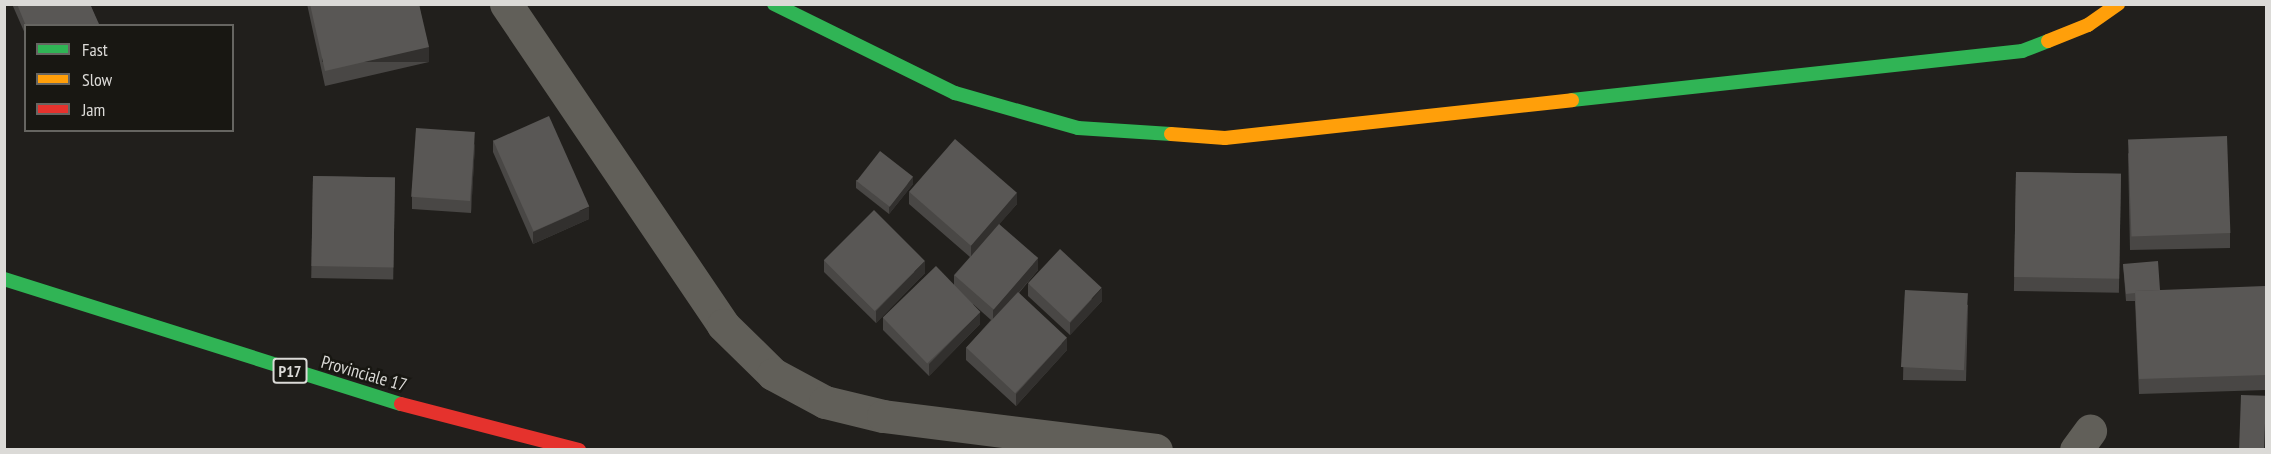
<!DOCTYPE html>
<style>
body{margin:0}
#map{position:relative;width:2271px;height:454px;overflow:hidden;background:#211f1c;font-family:"PT Sans Narrow",sans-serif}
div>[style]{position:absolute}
.street>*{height:33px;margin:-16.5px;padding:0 16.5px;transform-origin:16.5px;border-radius:16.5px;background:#615f59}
.fast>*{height:14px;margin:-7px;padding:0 7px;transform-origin:7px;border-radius:7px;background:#30b455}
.slow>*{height:14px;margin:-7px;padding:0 7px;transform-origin:7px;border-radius:7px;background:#ff9f0a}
.jam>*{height:14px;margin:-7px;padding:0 7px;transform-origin:7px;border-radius:7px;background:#e5322d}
.wall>*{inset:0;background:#494745;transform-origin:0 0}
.shaded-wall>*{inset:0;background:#32302e;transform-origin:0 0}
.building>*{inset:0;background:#595755;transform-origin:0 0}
span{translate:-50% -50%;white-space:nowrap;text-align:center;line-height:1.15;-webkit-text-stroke:5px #181712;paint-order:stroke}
.shield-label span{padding:2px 4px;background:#181712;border:2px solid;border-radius:4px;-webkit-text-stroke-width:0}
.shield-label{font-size:16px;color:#dbdad7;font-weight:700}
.street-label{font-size:18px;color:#dbdad7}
.frame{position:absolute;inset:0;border:6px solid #dbdad7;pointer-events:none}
.legend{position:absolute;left:24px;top:24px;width:210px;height:108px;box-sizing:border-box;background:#181712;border:2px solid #666561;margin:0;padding:8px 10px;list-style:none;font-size:18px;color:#dbdad7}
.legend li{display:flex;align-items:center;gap:12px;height:30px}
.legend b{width:30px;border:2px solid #666561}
</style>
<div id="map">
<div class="street">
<div style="left:506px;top:4px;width:387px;rotate:55.9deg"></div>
<div style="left:723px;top:325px;width:70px;rotate:44.4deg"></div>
<div style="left:773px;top:374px;width:59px;rotate:28.3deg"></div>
<div style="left:825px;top:402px;width:60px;rotate:13.6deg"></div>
<div style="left:883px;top:416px;width:275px;rotate:7.1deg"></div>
<div style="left:2076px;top:450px;width:24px;rotate:-54deg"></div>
</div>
<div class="fast">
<div style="left:774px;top:4px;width:202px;rotate:26.2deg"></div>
<div style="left:955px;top:93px;width:128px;rotate:15.9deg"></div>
<div style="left:1078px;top:128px;width:93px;rotate:3.7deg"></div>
<div style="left:1572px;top:100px;width:453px;rotate:-6.2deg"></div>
<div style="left:2022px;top:51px;width:28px;rotate:-21deg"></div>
<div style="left:4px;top:279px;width:416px;rotate:17.5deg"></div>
</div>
<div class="slow">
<div style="left:2048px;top:41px;width:43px;rotate:-21.8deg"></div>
<div style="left:2088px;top:25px;width:37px;rotate:-35deg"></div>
<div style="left:1171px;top:134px;width:54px;rotate:4.2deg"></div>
<div style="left:1225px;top:138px;width:349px;rotate:-6.2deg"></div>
</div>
<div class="jam">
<div style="left:401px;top:404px;width:184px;rotate:14.5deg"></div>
</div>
<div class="wall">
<div style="clip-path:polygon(12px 4px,90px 4px,99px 26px,26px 26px,26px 36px)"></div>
<div style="clip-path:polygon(307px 4px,419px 4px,429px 62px,325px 86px)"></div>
<div style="clip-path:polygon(493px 140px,589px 219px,533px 244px,493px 152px)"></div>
<div style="clip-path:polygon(475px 144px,471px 213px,412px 209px,412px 197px)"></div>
<div style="clip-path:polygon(2128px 153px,2230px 233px,2230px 248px,2130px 250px)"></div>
<div style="left:2016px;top:172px;width:105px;height:119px;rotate:1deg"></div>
<div style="left:313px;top:176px;width:82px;height:102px;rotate:1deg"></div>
<div style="clip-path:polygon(856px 180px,913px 184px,889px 214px,856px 188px)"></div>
<div style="clip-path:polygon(909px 192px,1017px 204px,999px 224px,1038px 270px,1019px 293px,1067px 350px,1016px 406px,966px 360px,966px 348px,991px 320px,973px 304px,980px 324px,929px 376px,883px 330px,883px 318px,954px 285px,954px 275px,970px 257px,909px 204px)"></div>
<div style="clip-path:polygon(824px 260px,925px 273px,876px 323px,824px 272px)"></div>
<div style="clip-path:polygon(2123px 264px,2160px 290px,2266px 330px,2266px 390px,2139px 394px,2135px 301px,2126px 301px)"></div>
<div style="clip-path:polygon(1028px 284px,1102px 301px,1070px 335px,1028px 296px)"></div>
<div style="clip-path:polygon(1905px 290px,1968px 305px,1966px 381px,1903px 380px)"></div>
</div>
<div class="shaded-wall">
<div style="left:429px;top:47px;width:15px;height:107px;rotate:90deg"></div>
<div style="clip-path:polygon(475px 132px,475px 144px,471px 213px,471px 201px)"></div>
<div style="clip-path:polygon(913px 177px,913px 184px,889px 214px,889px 207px)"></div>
<div style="clip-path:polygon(1017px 192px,1017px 204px,971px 257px,971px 245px)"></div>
<div style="clip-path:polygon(589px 207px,589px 219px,533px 244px,533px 232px)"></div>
<div style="clip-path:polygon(1038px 258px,1038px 270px,993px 322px,993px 310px)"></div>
<div style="clip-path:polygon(925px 261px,925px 273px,876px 323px,876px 311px)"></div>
<div style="clip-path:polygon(1102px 288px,1102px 301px,1070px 335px,1070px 323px)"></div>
<div style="clip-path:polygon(980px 312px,980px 324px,929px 376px,929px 364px)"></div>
<div style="clip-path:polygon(1067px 338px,1067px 350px,1016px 406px,1016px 394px)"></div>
</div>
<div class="building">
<div style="clip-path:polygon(17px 4px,90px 4px,99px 24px,95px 26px,26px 26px)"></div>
<div style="clip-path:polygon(310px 4px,419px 4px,429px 47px,325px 71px)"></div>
<div style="left:549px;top:116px;width:99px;height:61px;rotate:66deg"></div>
<div style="left:416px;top:128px;width:59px;height:69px;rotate:4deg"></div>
<div style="left:2227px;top:136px;width:97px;height:99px;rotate:88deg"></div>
<div style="left:955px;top:139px;width:82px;height:70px;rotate:41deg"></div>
<div style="left:880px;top:151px;width:42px;height:38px;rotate:38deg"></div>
<div style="left:2016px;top:172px;width:105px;height:105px;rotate:1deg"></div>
<div style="left:313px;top:176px;width:82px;height:90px;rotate:1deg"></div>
<div style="left:874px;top:210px;width:72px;height:71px;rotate:45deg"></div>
<div style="left:999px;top:224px;width:52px;height:68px;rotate:41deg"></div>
<div style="left:1060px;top:249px;width:57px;height:47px;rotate:43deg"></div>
<div style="clip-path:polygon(2158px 261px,2160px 290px,2135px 291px,2135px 293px,2126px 294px,2123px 264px)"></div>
<div style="left:936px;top:266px;width:64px;height:74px;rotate:46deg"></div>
<div style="clip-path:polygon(2265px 286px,2266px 330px,2266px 375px,2139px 379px,2135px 291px)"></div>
<div style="left:1905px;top:290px;width:63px;height:77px;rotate:3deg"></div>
<div style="left:1018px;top:292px;width:67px;height:76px;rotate:43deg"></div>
<div style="left:2241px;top:395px;width:25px;height:55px;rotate:2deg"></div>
</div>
<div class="shield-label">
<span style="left:290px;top:371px">P17</span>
</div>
<div class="street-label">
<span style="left:364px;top:374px;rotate:16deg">Provinciale 17</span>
</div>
<div class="frame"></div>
<ul class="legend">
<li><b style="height:8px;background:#30b455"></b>Fast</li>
<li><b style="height:8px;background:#ff9f0a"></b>Slow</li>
<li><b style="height:8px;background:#e5322d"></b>Jam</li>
</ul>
</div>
